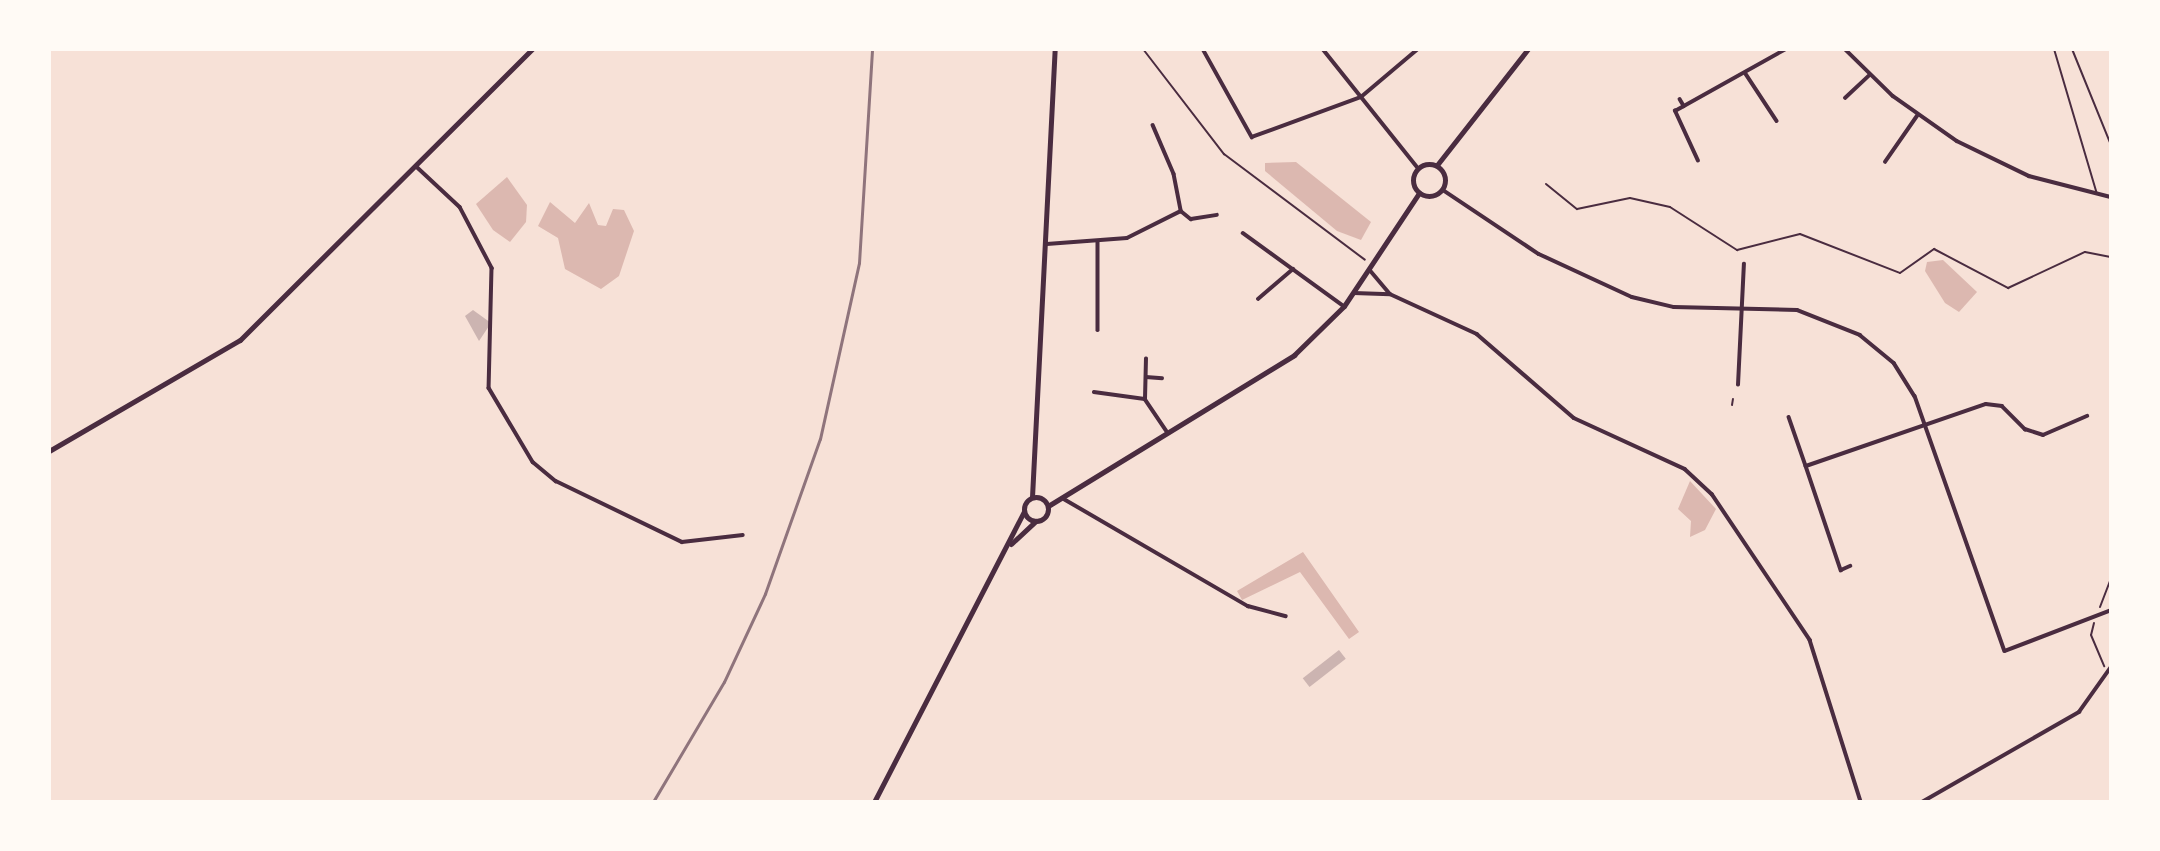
<!DOCTYPE html>
<style>
body{margin:0}
#map{position:relative;width:2160px;height:851px;overflow:hidden;background:#f7e1d7;font-family:Mulish,sans-serif}
div>[style]{position:absolute}
.water>*{inset:0;background:#dcb8b0}
.building>*{inset:0;background:#ccb4b1;transform-origin:0 0}
.path>*{height:2px;margin:-1px;padding:0 1px;transform-origin:1px;border-radius:1px;background:#4a2c40}
.service>*{height:2px;margin:-1px;padding:0 1px;transform-origin:1px;border-radius:1px;background:#4a2c40}
.minor>*{height:3.5px;margin:-1.75px;padding:0 1.75px;transform-origin:1.75px;border-radius:1.75px;background:#4a2c40}
.tertiary>*{height:5px;margin:-2.5px;padding:0 2.5px;transform-origin:2.5px;border-radius:2.5px;background:#4a2c40}
.secondary>*{height:5px;margin:-2.5px;padding:0 2.5px;transform-origin:2.5px;border-radius:2.5px;background:#4a2c40}
.secondary>.ring{margin:-2.5px;padding:0;box-sizing:content-box;background:none;border:5px solid #4a2c40;border-radius:50%}
.rail>*{height:2.5px;margin:-1.25px;padding:0 1.25px;transform-origin:1.25px;border-radius:1.25px;background:#8f747c}
span{translate:-50% -50%;white-space:nowrap;text-align:center;line-height:1.15;-webkit-text-stroke:5px #fffaf5;paint-order:stroke}
.frame{position:absolute;inset:0;border:51px solid #fffaf5;pointer-events:none}
</style>
<div id="map">
<div class="water">
<div style="clip-path:polygon(1296px 162px,1371px 222px,1361px 240px,1337px 231px,1265px 171px,1265px 163px)"></div>
<div style="clip-path:polygon(507px 177px,527px 205px,526px 222px,510px 242px,493px 230px,476px 204px)"></div>
<div style="clip-path:polygon(550px 202px,575px 223px,589px 203px,598px 225px,606px 226px,613px 209px,624px 210px,634px 231px,619px 276px,601px 289px,565px 269px,558px 238px,538px 226px)"></div>
<div style="clip-path:polygon(1943px 260px,1977px 292px,1959px 312px,1945px 303px,1925px 271px,1927px 262px)"></div>
<div style="clip-path:polygon(1690px 481px,1716px 509px,1705px 530px,1690px 537px,1691px 521px,1678px 509px)"></div>
<div style="clip-path:polygon(1303px 552px,1359px 632px,1349px 639px,1300px 572px,1242px 600px,1237px 591px)"></div>
</div>
<div class="building">
<div style="clip-path:polygon(473px 310px,491px 323px,479px 341px,465px 316px)"></div>
<div style="left:1339px;top:650px;width:11px;height:46px;rotate:52deg"></div>
</div>
<div class="path">
<div style="left:1143px;top:49px;width:133px;rotate:52.4deg"></div>
<div style="left:1224px;top:154px;width:176px;rotate:36.9deg"></div>
<div style="left:1546px;top:184px;width:40px;rotate:39deg"></div>
<div style="left:1577px;top:209px;width:54px;rotate:-11.7deg"></div>
<div style="left:1630px;top:198px;width:41px;rotate:12.7deg"></div>
<div style="left:1670px;top:207px;width:80px;rotate:32.7deg"></div>
<div style="left:1737px;top:250px;width:65px;rotate:-14.3deg"></div>
<div style="left:1800px;top:234px;width:107px;rotate:21.3deg"></div>
<div style="left:1900px;top:273px;width:42px;rotate:-35.2deg"></div>
<div style="left:1934px;top:249px;width:84px;rotate:27.8deg"></div>
<div style="left:2008px;top:288px;width:85px;rotate:-25.1deg"></div>
<div style="left:2085px;top:252px;width:26px;rotate:11deg"></div>
<div style="left:1732px;top:405px;width:6px;rotate:-81deg"></div>
<div style="left:2100px;top:607px;width:30px;rotate:-69deg"></div>
<div style="left:2094px;top:623px;width:12px;rotate:104deg"></div>
<div style="left:2091px;top:635px;width:34px;rotate:67deg"></div>
</div>
<div class="service">
<div style="left:2054px;top:49px;width:151px;rotate:73.5deg"></div>
<div style="left:2072px;top:49px;width:104px;rotate:67.9deg"></div>
</div>
<div class="minor">
<div style="left:1203px;top:49px;width:101px;rotate:60.9deg"></div>
<div style="left:1252px;top:137px;width:116px;rotate:-20.2deg"></div>
<div style="left:1361px;top:97px;width:75px;rotate:-40.1deg"></div>
<div style="left:1323px;top:49px;width:152px;rotate:51.4deg"></div>
<div style="left:1845px;top:49px;width:67px;rotate:44.4deg"></div>
<div style="left:1893px;top:96px;width:78px;rotate:35.1deg"></div>
<div style="left:1957px;top:141px;width:80px;rotate:25.9deg"></div>
<div style="left:2029px;top:176px;width:85px;rotate:14.4deg"></div>
<div style="left:1746px;top:74px;width:56px;rotate:56.6deg"></div>
<div style="left:1845px;top:98px;width:34px;rotate:-43deg"></div>
<div style="left:1680px;top:99px;width:8px;rotate:60deg"></div>
<div style="left:1153px;top:125px;width:53px;rotate:66.8deg"></div>
<div style="left:1174px;top:174px;width:38px;rotate:79deg"></div>
<div style="left:1698px;top:161px;width:55px;rotate:-114.7deg"></div>
<div style="left:1675px;top:111px;width:127px;rotate:-29.2deg"></div>
<div style="left:1885px;top:162px;width:56px;rotate:-55.2deg"></div>
<div style="left:416px;top:166px;width:60px;rotate:43deg"></div>
<div style="left:460px;top:207px;width:69px;rotate:62.3deg"></div>
<div style="left:492px;top:268px;width:120px;rotate:91.4deg"></div>
<div style="left:489px;top:388px;width:86px;rotate:59.3deg"></div>
<div style="left:533px;top:462px;width:30px;rotate:40deg"></div>
<div style="left:556px;top:481px;width:140px;rotate:25.8deg"></div>
<div style="left:682px;top:542px;width:61px;rotate:-6.5deg"></div>
<div style="left:1443px;top:190px;width:115px;rotate:33.7deg"></div>
<div style="left:1539px;top:254px;width:102px;rotate:24.8deg"></div>
<div style="left:1632px;top:297px;width:43px;rotate:13.4deg"></div>
<div style="left:1674px;top:307px;width:123px;rotate:1.4deg"></div>
<div style="left:1797px;top:310px;width:68px;rotate:21.6deg"></div>
<div style="left:1860px;top:335px;width:44px;rotate:39.5deg"></div>
<div style="left:1894px;top:363px;width:39px;rotate:58deg"></div>
<div style="left:1915px;top:396px;width:270px;rotate:70.6deg"></div>
<div style="left:2005px;top:651px;width:114px;rotate:-21.1deg"></div>
<div style="left:1243px;top:233px;width:125px;rotate:35.9deg"></div>
<div style="left:1098px;top:242px;width:88px;rotate:90deg"></div>
<div style="left:1047px;top:244px;width:80px;rotate:-4.3deg"></div>
<div style="left:1127px;top:238px;width:60px;rotate:-26.6deg"></div>
<div style="left:1181px;top:211px;width:13px;rotate:39deg"></div>
<div style="left:1191px;top:219px;width:26px;rotate:-9deg"></div>
<div style="left:1370px;top:270px;width:31px;rotate:50deg"></div>
<div style="left:1390px;top:294px;width:96px;rotate:24.7deg"></div>
<div style="left:1477px;top:334px;width:128px;rotate:40.9deg"></div>
<div style="left:1574px;top:418px;width:122px;rotate:24.7deg"></div>
<div style="left:1685px;top:469px;width:37px;rotate:43deg"></div>
<div style="left:1712px;top:494px;width:176px;rotate:56.1deg"></div>
<div style="left:1810px;top:640px;width:170px;rotate:72.5deg"></div>
<div style="left:1354px;top:293px;width:36px;rotate:2deg"></div>
<div style="left:1258px;top:299px;width:46px;rotate:-40.6deg"></div>
<div style="left:1146px;top:377px;width:16px;rotate:4deg"></div>
<div style="left:1738px;top:385px;width:121px;rotate:-87.2deg"></div>
<div style="left:1094px;top:392px;width:51px;rotate:7.8deg"></div>
<div style="left:1145px;top:399px;width:40px;rotate:-88.6deg"></div>
<div style="left:1145px;top:399px;width:40px;rotate:56deg"></div>
<div style="left:1789px;top:417px;width:52px;rotate:70.9deg"></div>
<div style="left:1806px;top:466px;width:190px;rotate:-19deg"></div>
<div style="left:1986px;top:404px;width:16px;rotate:7deg"></div>
<div style="left:2002px;top:406px;width:33px;rotate:45deg"></div>
<div style="left:2025px;top:429px;width:19px;rotate:18deg"></div>
<div style="left:2043px;top:435px;width:48px;rotate:-23.4deg"></div>
<div style="left:1806px;top:466px;width:110px;rotate:71.4deg"></div>
<div style="left:1841px;top:570px;width:10px;rotate:-24deg"></div>
<div style="left:1064px;top:499px;width:213px;rotate:30.2deg"></div>
<div style="left:1248px;top:606px;width:39px;rotate:15deg"></div>
<div style="left:1922px;top:802px;width:181px;rotate:-29.8deg"></div>
<div style="left:2079px;top:712px;width:55px;rotate:-54.6deg"></div>
</div>
<div class="tertiary">
<div style="left:49px;top:451px;width:221px;rotate:-30.2deg"></div>
<div style="left:240px;top:340px;width:412px;rotate:-44.9deg"></div>
</div>
<div class="secondary">
<div class="ring" style="left:1413px;top:164px;width:27px;height:27px"></div>
<div style="left:1437px;top:165px;width:147px;rotate:-51.9deg"></div>
<div style="left:1032px;top:497px;width:449px;rotate:-87.1deg"></div>
<div class="ring" style="left:1024px;top:497px;width:19px;height:19px"></div>
<div style="left:1048px;top:506px;width:289px;rotate:-31.5deg"></div>
<div style="left:1294px;top:355px;width:70px;rotate:-44.4deg"></div>
<div style="left:1344px;top:306px;width:136px;rotate:-56.4deg"></div>
<div style="left:1011px;top:544px;width:34px;rotate:-43deg"></div>
<div style="left:874px;top:802px;width:327px;rotate:-62.7deg"></div>
</div>
<div class="rail">
<div style="left:653px;top:802px;width:139px;rotate:-59.4deg"></div>
<div style="left:724px;top:682px;width:97px;rotate:-65deg"></div>
<div style="left:765px;top:594px;width:164px;rotate:-70.5deg"></div>
<div style="left:820px;top:439px;width:180px;rotate:-77.5deg"></div>
<div style="left:859px;top:263px;width:214px;rotate:-86.5deg"></div>
</div>
<div class="frame"></div>
</div>
